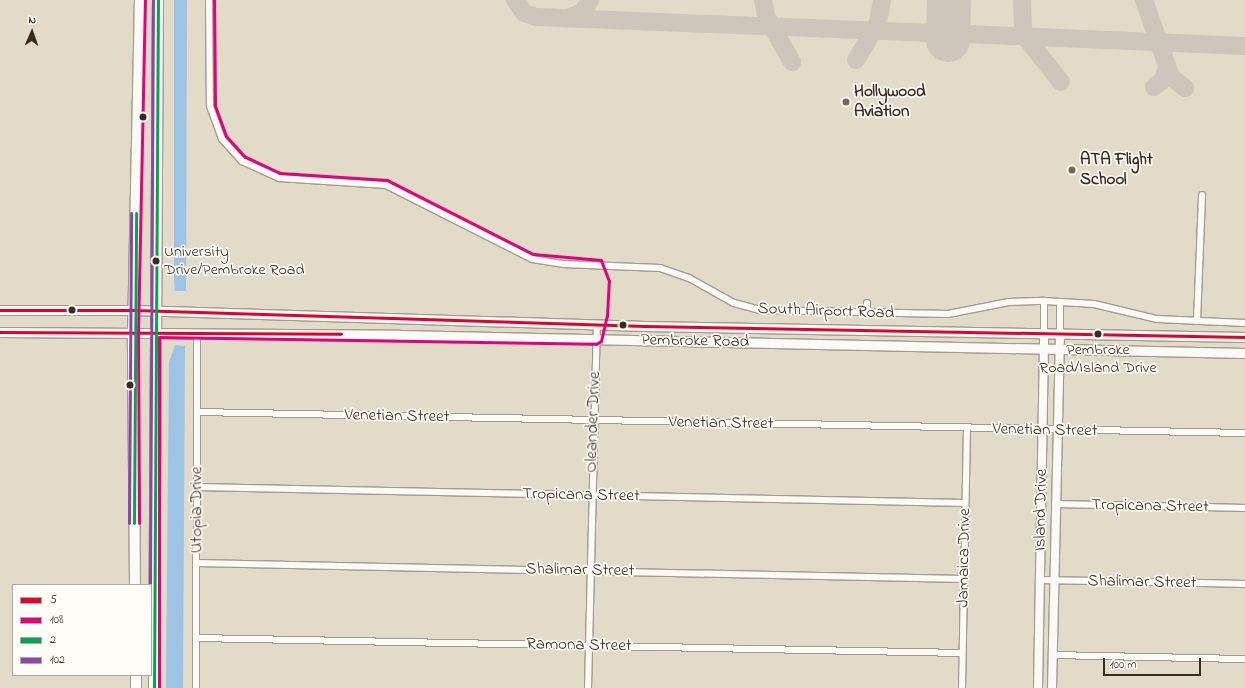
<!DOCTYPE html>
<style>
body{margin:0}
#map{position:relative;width:1245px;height:688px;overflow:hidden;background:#e2dbc8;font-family:"Indie Flower",sans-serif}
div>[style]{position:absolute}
.water>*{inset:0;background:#9dc4e5}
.taxiway>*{height:18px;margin:-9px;padding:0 9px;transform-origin:9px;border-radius:9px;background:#ccc6bb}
.runway>*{height:44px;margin:-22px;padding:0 22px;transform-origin:22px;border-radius:22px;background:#ccc6bb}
.roads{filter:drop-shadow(1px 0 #a29c8f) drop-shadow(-1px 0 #a29c8f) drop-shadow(0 1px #a29c8f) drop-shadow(0 -1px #a29c8f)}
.minor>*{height:6px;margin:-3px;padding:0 3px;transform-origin:3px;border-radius:3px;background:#fbfaf7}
.tertiary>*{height:8px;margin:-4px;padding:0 4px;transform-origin:4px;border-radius:4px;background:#fbfaf7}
.secondary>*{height:9px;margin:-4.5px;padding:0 4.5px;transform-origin:4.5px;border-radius:4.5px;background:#fbfaf7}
.primary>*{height:10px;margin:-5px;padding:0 5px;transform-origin:5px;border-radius:5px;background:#fbfaf7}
.bus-1>*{height:3px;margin:-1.5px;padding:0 1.5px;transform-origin:1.5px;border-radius:1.5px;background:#e4002b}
.bus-2>*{height:3px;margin:-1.5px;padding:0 1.5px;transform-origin:1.5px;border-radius:1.5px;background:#e5007d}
.bus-3>*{height:3px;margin:-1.5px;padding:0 1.5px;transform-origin:1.5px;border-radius:1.5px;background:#00a651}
.bus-4>*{height:3px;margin:-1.5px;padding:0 1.5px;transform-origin:1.5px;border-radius:1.5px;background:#8e44ad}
.dots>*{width:11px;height:11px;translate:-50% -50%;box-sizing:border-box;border:2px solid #fdfcf7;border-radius:50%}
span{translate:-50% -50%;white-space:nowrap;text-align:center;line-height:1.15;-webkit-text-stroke:3.5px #fdfcf7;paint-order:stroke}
.bus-label{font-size:16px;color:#3b2a1e}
.left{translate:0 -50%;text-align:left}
.poi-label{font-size:17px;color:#3b2a1e;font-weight:700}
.street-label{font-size:17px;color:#3b2a1e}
.legend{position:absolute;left:12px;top:584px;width:140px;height:92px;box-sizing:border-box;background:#fdfcf7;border:1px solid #afa8a0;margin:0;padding:5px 7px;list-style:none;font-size:12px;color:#3b2a1e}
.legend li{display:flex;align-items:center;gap:8px;height:20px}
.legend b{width:20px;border:1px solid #afa8a0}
.north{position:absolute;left:12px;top:12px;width:40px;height:40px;-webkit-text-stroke:3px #fdfcf7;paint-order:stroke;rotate:2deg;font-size:11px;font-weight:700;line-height:16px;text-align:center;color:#3b2a1e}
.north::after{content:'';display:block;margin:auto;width:14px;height:18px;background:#3b2a1e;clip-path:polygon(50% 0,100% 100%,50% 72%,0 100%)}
.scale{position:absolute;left:1103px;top:658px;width:98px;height:18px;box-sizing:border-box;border:2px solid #3b2a1e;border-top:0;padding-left:5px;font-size:12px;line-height:14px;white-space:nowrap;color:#3b2a1e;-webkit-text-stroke:3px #fdfcf7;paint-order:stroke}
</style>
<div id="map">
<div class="water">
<div style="clip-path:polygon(174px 0,187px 0,186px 291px,175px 291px,174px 281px)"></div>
<div style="clip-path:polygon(175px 345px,185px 346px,183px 688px,166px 688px,169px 362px)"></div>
</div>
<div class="taxiway">
<div style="left:515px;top:0;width:16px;rotate:55deg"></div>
<div style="left:524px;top:13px;width:13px;rotate:18deg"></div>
<div style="left:536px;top:17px;width:390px;rotate:2.3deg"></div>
<div style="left:926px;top:33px;width:17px;rotate:-21deg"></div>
<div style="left:942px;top:27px;width:14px;rotate:-60deg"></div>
<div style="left:763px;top:0;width:16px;rotate:79deg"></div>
<div style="left:766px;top:16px;width:53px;rotate:60.5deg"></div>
<div style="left:1022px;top:0;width:34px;rotate:88deg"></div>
<div style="left:1023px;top:34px;width:61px;rotate:51.6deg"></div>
<div style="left:1144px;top:0;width:82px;rotate:70.7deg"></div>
<div style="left:1171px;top:77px;width:18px;rotate:38deg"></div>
<div style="left:949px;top:15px;width:13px;rotate:67deg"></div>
<div style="left:954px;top:27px;width:16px;rotate:27deg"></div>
<div style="left:968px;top:34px;width:277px;rotate:2.5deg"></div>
<div style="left:568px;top:18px;width:16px;rotate:-22deg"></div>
<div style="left:583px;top:12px;width:14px;rotate:-60deg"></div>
<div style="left:856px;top:60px;width:43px;rotate:-59.3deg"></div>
<div style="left:878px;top:23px;width:23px;rotate:-80deg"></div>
<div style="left:1154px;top:87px;width:11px;rotate:-38deg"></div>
<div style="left:1163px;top:80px;width:14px;rotate:-73deg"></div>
</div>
<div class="runway">
<div style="left:948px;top:40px;width:40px;rotate:-88.6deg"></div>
</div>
<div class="roads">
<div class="minor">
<div style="left:209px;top:0;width:106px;rotate:89.5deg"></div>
<div style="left:210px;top:106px;width:35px;rotate:70deg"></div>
<div style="left:222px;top:139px;width:30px;rotate:48deg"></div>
<div style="left:242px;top:161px;width:41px;rotate:24.7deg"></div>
<div style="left:279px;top:178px;width:107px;rotate:3.7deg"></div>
<div style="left:386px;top:185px;width:164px;rotate:26.9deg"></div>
<div style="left:532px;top:259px;width:31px;rotate:9deg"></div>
<div style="left:563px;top:264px;width:97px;rotate:2.4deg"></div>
<div style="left:660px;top:268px;width:31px;rotate:19deg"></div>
<div style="left:689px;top:278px;width:51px;rotate:29.1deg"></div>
<div style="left:734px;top:303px;width:28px;rotate:15deg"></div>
<div style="left:761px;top:310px;width:187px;rotate:1.2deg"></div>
<div style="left:948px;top:314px;width:62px;rotate:-11.1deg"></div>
<div style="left:1009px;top:302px;width:35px;rotate:-2deg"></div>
<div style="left:1044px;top:301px;width:50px;rotate:3.4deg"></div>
<div style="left:1094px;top:304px;width:65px;rotate:13.4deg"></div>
<div style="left:1157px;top:319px;width:88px;rotate:2.6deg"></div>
<div style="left:1044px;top:301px;width:31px;rotate:90deg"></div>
<div style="left:867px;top:313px;width:10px;rotate:-90deg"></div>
<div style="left:1197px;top:321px;width:126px;rotate:-87.7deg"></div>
<div style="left:1060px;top:332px;width:30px;rotate:-90deg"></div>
<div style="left:198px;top:412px;width:1047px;rotate:1.15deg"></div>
<div style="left:197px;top:487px;width:768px;rotate:1.19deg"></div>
<div style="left:1055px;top:504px;width:190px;rotate:1.2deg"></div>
<div style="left:197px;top:563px;width:767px;rotate:1.2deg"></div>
<div style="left:1040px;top:580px;width:205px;rotate:1.1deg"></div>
<div style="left:196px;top:638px;width:766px;rotate:1.12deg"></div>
<div style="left:1052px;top:655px;width:193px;rotate:1.2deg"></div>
<div style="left:196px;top:688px;width:355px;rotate:-89.8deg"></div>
<div style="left:588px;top:688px;width:364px;rotate:-88.6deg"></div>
<div style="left:962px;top:688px;width:259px;rotate:-88.9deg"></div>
</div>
<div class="tertiary">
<div style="left:1038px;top:688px;width:356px;rotate:-89deg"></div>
<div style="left:1052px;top:688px;width:356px;rotate:-88.7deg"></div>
</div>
<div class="secondary">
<div style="left:0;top:310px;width:134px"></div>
<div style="left:134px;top:310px;width:511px;rotate:1.79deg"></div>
<div style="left:645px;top:326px;width:600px;rotate:1.05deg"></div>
<div style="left:0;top:332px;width:399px;rotate:0.4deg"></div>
<div style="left:399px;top:335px;width:846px;rotate:1.22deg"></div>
</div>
<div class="primary">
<div style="left:135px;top:585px;width:253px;rotate:-90.5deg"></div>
<div style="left:133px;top:332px;width:332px;rotate:-88.8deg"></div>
<div style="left:136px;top:675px;width:13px;rotate:90deg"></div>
<div style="left:154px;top:688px;width:688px;rotate:-89.67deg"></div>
</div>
</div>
<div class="bus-1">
<div style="left:0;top:310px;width:134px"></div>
<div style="left:134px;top:310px;width:511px;rotate:1.79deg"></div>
<div style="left:645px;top:326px;width:600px;rotate:1.05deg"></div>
<div style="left:0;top:332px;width:341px;rotate:0.3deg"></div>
</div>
<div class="bus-2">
<div style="left:139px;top:523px;width:191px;rotate:-90.3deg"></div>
<div style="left:138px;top:332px;width:332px;rotate:-88.8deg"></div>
<div style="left:159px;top:688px;width:351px;rotate:-90deg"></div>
<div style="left:159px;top:337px;width:437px;rotate:0.9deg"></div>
<div style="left:596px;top:344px;width:6px;rotate:-31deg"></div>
<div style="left:601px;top:341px;width:26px;rotate:-77deg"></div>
<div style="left:607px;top:316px;width:35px;rotate:-87deg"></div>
<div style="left:609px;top:281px;width:22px;rotate:-111deg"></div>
<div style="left:601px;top:260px;width:68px;rotate:-175deg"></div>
<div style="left:533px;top:254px;width:164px;rotate:-153.1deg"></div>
<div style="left:387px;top:180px;width:107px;rotate:-176.3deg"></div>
<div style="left:280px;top:173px;width:38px;rotate:-155deg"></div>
<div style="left:245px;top:157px;width:28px;rotate:-132deg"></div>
<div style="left:226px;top:136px;width:33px;rotate:-110deg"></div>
<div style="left:215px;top:105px;width:105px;rotate:-90.5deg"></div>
</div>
<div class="bus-3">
<div style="left:134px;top:523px;width:310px;rotate:-89.6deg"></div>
<div style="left:154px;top:688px;width:688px;rotate:-89.67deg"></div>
</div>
<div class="bus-4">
<div style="left:129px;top:523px;width:310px;rotate:-89.6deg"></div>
<div style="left:150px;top:585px;width:585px;rotate:-89.71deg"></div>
</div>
<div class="dots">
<div style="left:846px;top:102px;background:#75685a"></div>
<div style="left:143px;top:117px;background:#3b2a1e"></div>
<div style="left:1072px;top:170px;background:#75685a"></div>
<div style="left:156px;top:261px;background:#3b2a1e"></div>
<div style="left:72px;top:310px;background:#3b2a1e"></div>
<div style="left:623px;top:325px;background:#3b2a1e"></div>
<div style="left:1098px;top:334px;background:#3b2a1e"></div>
<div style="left:130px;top:385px;background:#3b2a1e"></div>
</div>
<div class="bus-label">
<span class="left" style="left:164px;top:261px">University<br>Drive/Pembroke Road</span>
<span style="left:1098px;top:359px">Pembroke<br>Road/Island Drive</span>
</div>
<div class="poi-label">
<span class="left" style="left:854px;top:102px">Hollywood<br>Aviation</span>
<span class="left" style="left:1080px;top:170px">ATA Flight<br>School</span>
</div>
<div class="street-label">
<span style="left:826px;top:311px;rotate:2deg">South Airport Road</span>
<span style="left:695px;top:341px;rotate:1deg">Pembroke Road</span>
<span style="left:397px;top:416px;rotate:1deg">Venetian Street</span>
<span style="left:593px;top:422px;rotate:-88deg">Oleander Drive</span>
<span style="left:721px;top:423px;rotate:1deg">Venetian Street</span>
<span style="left:1045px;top:430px;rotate:1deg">Venetian Street</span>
<span style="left:581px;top:495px;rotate:1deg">Tropicana Street</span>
<span style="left:1150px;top:506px;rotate:1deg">Tropicana Street</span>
<span style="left:197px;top:510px;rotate:-90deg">Utopia Drive</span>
<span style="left:1041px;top:510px;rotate:-89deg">Island Drive</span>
<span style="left:964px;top:558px;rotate:-89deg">Jamaica Drive</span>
<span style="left:580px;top:570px;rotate:1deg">Shalimar Street</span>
<span style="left:1142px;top:582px;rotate:1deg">Shalimar Street</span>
<span style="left:579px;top:645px;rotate:1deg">Ramona Street</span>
</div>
<ul class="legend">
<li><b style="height:5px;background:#e4002b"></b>5</li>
<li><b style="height:5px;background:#e5007d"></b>108</li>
<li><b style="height:5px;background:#00a651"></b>2</li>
<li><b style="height:5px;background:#8e44ad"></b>102</li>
</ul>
<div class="north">N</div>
<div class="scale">100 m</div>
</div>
